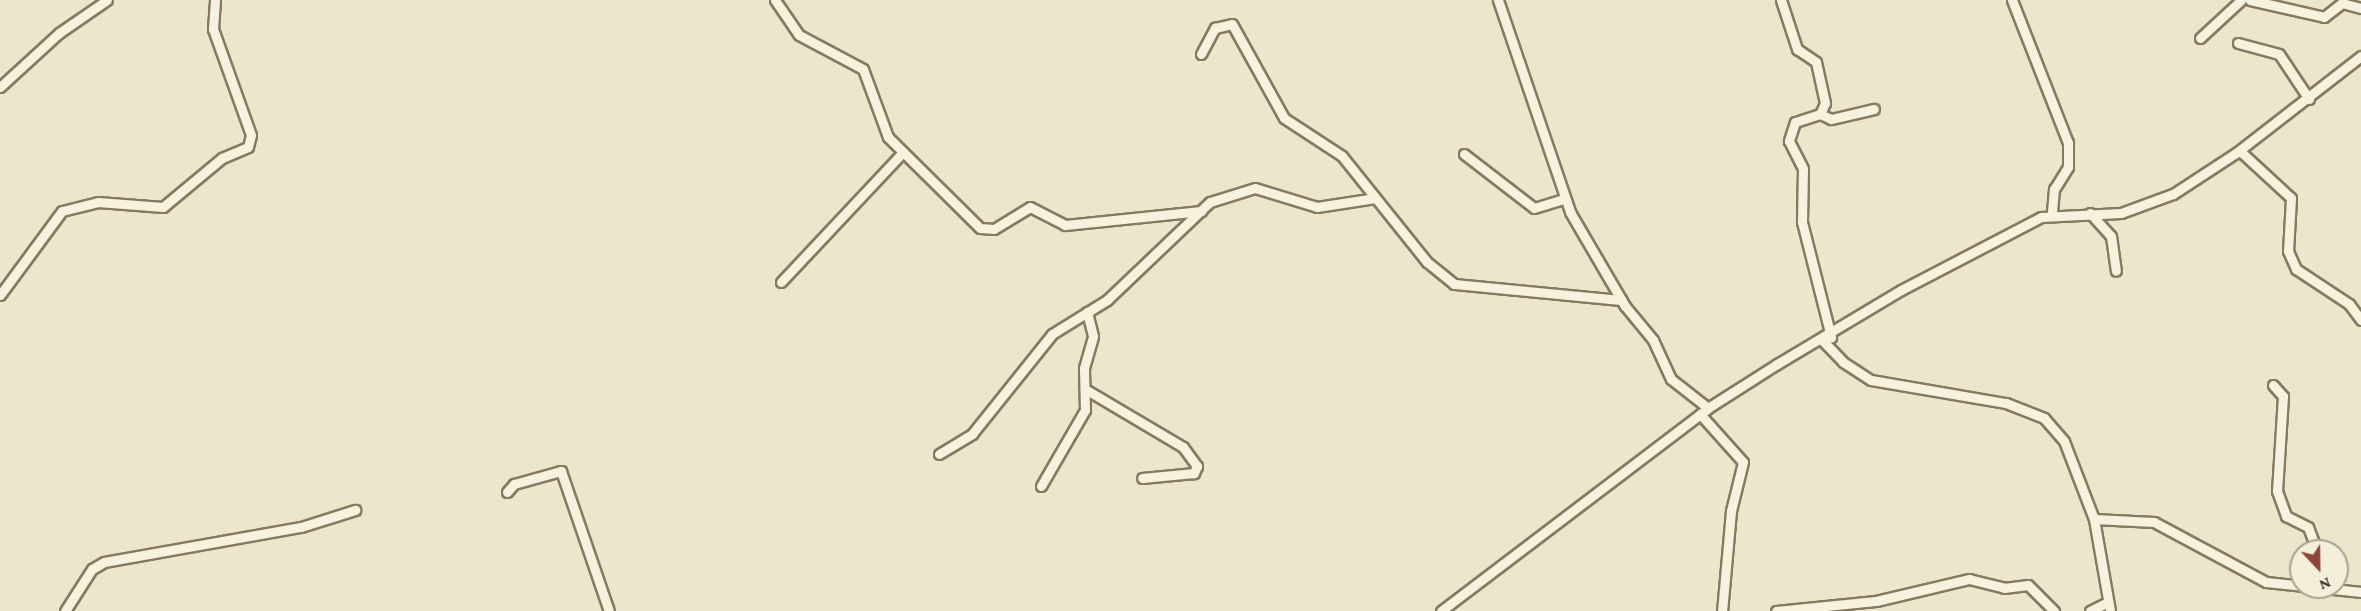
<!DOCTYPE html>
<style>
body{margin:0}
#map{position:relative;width:2361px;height:611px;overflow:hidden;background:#ebe6cc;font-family:"Crimson Pro",serif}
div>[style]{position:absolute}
.roads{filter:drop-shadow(2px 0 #867a61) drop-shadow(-2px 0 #867a61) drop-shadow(0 2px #867a61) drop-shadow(0 -2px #867a61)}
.street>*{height:9px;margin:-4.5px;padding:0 4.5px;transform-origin:4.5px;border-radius:4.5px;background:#f6f2de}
span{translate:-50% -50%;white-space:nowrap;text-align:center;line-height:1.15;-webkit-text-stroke:4.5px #f3efda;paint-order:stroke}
.north{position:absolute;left:2289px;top:539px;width:60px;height:60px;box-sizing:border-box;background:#f3efda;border:2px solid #a8a391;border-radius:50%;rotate:158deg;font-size:16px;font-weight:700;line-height:24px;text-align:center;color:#383023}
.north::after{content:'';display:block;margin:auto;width:21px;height:27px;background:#8e4438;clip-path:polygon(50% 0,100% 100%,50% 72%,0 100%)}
</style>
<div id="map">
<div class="roads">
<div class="street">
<div style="left:775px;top:0;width:42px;rotate:55.6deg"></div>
<div style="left:799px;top:35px;width:72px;rotate:28deg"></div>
<div style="left:863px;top:69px;width:72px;rotate:69.8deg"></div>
<div style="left:888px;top:137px;width:129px;rotate:44.7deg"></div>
<div style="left:980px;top:228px;width:14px;rotate:4deg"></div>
<div style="left:994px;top:229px;width:42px;rotate:-31.4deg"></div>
<div style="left:1030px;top:207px;width:39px;rotate:27deg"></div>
<div style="left:1065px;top:225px;width:137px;rotate:-5.9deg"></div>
<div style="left:1498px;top:0;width:224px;rotate:71.2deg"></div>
<div style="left:1570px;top:212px;width:109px;rotate:59.7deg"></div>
<div style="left:1625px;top:306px;width:44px;rotate:50.5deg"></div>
<div style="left:1653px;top:340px;width:43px;rotate:65.2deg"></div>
<div style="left:1671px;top:379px;width:47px;rotate:38.1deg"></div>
<div style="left:1781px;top:0;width:52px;rotate:71.9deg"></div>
<div style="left:1797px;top:49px;width:23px;rotate:34deg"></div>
<div style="left:1816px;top:62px;width:42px;rotate:77.6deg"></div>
<div style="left:1825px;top:103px;width:12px;rotate:114deg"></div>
<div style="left:1820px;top:114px;width:26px;rotate:162deg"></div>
<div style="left:1795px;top:122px;width:20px;rotate:108deg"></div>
<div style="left:1789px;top:141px;width:31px;rotate:63deg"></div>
<div style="left:1803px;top:169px;width:53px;rotate:91.1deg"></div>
<div style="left:1802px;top:222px;width:119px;rotate:75.8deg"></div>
<div style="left:2012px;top:0;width:154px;rotate:68.6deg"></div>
<div style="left:2068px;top:143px;width:24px;rotate:90deg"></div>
<div style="left:2068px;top:167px;width:26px;rotate:122deg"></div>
<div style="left:2054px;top:189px;width:25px;rotate:95deg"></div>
<div style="left:2250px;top:0;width:76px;rotate:12.9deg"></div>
<div style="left:2324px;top:17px;width:23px;rotate:-38deg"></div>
<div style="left:2342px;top:3px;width:20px;rotate:15deg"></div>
<div style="left:2200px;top:38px;width:56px;rotate:-42.8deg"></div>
<div style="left:2238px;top:43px;width:42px;rotate:15deg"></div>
<div style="left:2279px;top:54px;width:54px;rotate:56.3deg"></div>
<div style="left:1201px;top:54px;width:30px;rotate:-62deg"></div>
<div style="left:1215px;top:28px;width:17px;rotate:-13deg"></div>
<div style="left:1232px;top:24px;width:107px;rotate:61deg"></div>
<div style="left:1284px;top:118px;width:69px;rotate:33.2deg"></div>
<div style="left:1342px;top:156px;width:136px;rotate:51.3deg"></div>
<div style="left:1427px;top:262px;width:35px;rotate:39deg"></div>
<div style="left:1454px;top:284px;width:168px;rotate:5.5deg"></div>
<div style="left:0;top:87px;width:80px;rotate:-42.5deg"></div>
<div style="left:59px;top:33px;width:58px;rotate:-34.5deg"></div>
<div style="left:1820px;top:114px;width:12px;rotate:24deg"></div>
<div style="left:1831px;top:119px;width:44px;rotate:-13.1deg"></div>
<div style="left:2240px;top:151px;width:69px;rotate:42.7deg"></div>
<div style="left:2291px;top:198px;width:53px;rotate:93.2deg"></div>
<div style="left:2288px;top:251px;width:20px;rotate:66deg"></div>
<div style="left:2296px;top:269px;width:64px;rotate:33.4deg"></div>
<div style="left:2349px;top:304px;width:20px;rotate:53deg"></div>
<div style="left:1464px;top:154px;width:88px;rotate:37.6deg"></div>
<div style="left:1534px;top:208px;width:30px;rotate:-17deg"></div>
<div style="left:2090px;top:213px;width:31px;rotate:48deg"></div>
<div style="left:2111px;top:236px;width:35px;rotate:82deg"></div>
<div style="left:781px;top:282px;width:178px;rotate:-46.8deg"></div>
<div style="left:0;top:295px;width:104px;rotate:-53.6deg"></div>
<div style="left:62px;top:211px;width:37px;rotate:-14deg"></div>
<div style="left:98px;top:202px;width:65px;rotate:4.4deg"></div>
<div style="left:163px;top:207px;width:77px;rotate:-39.7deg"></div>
<div style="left:222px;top:158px;width:28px;rotate:-23deg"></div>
<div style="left:248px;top:147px;width:12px;rotate:-76deg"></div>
<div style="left:251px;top:135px;width:113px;rotate:-109.7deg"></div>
<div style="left:213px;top:29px;width:29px;rotate:-86deg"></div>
<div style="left:1823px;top:341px;width:29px;rotate:46deg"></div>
<div style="left:1843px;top:362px;width:33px;rotate:33deg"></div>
<div style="left:1871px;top:380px;width:137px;rotate:9.7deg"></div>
<div style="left:2006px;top:403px;width:41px;rotate:21.5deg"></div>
<div style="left:2044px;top:418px;width:30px;rotate:49deg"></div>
<div style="left:2064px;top:441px;width:84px;rotate:69deg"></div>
<div style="left:2094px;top:519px;width:60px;rotate:2.9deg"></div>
<div style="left:2154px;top:522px;width:127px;rotate:28.2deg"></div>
<div style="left:2266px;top:582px;width:96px;rotate:6deg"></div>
<div style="left:2273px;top:385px;width:15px;rotate:48deg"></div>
<div style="left:2283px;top:396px;width:95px;rotate:93.6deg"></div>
<div style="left:2277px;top:491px;width:27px;rotate:70deg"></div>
<div style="left:2286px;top:516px;width:25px;rotate:27deg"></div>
<div style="left:2308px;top:527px;width:26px;rotate:69deg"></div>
<div style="left:1085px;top:389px;width:114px;rotate:30.6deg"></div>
<div style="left:1183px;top:447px;width:24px;rotate:54deg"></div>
<div style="left:1197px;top:466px;width:8px;rotate:113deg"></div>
<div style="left:1194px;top:473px;width:52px;rotate:174.5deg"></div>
<div style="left:1700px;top:414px;width:64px;rotate:48.1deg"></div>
<div style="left:1743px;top:462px;width:50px;rotate:103.8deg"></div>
<div style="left:1731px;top:511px;width:100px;rotate:95.1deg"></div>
<div style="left:939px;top:454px;width:39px;rotate:-31deg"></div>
<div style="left:972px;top:434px;width:128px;rotate:-51.3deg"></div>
<div style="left:1052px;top:334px;width:65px;rotate:-31.7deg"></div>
<div style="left:1107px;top:300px;width:142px;rotate:-43.6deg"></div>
<div style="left:1210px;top:202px;width:47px;rotate:-17.3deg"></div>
<div style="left:1255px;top:188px;width:65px;rotate:17deg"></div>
<div style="left:1317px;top:207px;width:59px;rotate:-8.8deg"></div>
<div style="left:1041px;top:486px;width:88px;rotate:-59.9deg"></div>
<div style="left:1085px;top:410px;width:42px;rotate:-91.4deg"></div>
<div style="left:1084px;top:368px;width:33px;rotate:-74deg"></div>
<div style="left:1093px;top:336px;width:25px;rotate:-104deg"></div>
<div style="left:507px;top:492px;width:11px;rotate:-49deg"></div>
<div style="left:514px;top:484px;width:49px;rotate:-15.5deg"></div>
<div style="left:561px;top:471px;width:148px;rotate:71.1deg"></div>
<div style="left:2094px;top:519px;width:93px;rotate:80.1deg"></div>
<div style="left:65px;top:611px;width:50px;rotate:-57.3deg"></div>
<div style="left:92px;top:569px;width:14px;rotate:-30deg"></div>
<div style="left:104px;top:562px;width:200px;rotate:-10.1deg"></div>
<div style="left:301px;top:527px;width:57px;rotate:-17.5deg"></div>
<div style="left:1441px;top:611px;width:335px;rotate:-37.2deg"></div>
<div style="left:1708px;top:408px;width:82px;rotate:-32.5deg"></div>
<div style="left:1777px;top:364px;width:144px;rotate:-30.8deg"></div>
<div style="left:1901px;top:290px;width:158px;rotate:-27.5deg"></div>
<div style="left:2041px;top:217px;width:80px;rotate:-2.9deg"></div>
<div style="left:2121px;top:213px;width:55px;rotate:-20.1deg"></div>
<div style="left:2173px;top:194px;width:75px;rotate:-33.1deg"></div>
<div style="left:2236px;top:153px;width:158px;rotate:-37.8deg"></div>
<div style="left:1776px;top:611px;width:100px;rotate:-5.7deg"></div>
<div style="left:1876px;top:601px;width:96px;rotate:-13.3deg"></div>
<div style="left:1969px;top:579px;width:36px;rotate:14deg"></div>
<div style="left:2004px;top:588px;width:24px;rotate:-7deg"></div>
<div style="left:2028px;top:585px;width:37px;rotate:45deg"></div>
<div style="left:2090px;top:611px;width:20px;rotate:-27deg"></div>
</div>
</div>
<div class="north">N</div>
</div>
